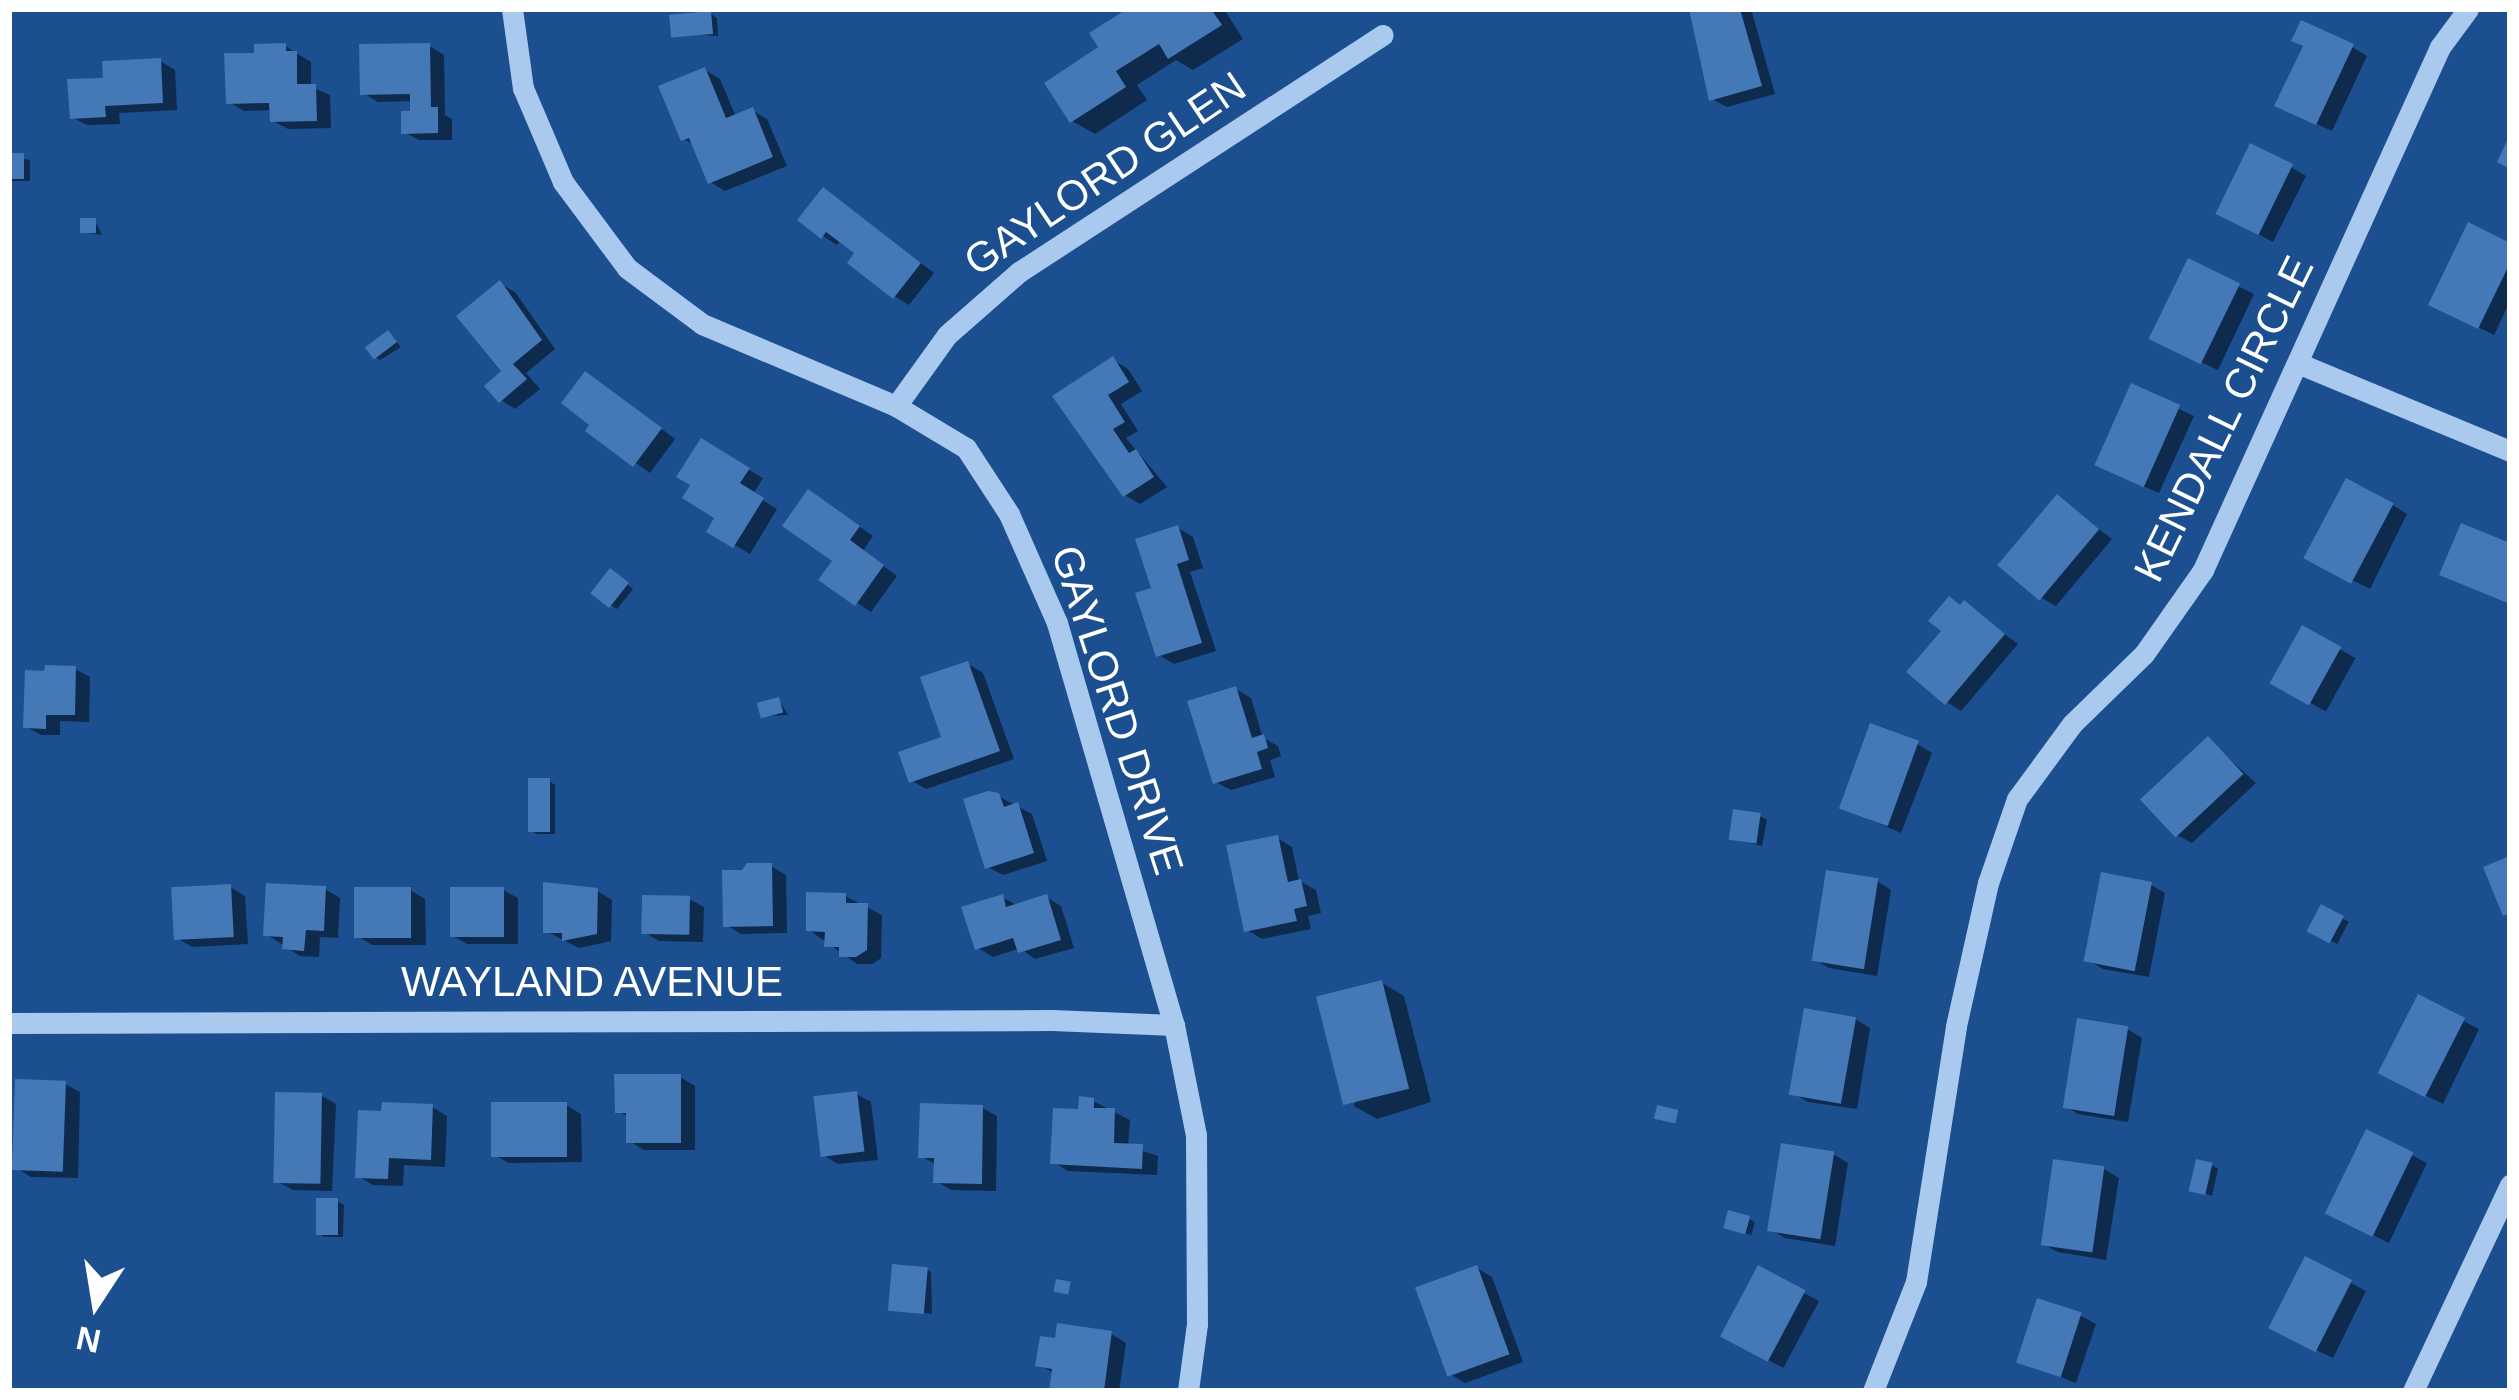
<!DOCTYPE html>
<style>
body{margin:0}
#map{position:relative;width:2519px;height:1400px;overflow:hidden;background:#1b4f8f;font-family:Arial,sans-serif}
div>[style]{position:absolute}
.shadow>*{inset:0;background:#0007;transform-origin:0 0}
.building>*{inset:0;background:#4478b7;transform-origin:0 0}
.minor>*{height:21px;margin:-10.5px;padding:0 10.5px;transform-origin:10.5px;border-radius:10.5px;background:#a9c9ee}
span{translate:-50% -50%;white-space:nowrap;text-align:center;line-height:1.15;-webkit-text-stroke:9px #1b4f8f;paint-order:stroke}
.street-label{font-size:42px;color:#fff}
.frame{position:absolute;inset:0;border:12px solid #fff;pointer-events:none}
.north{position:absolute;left:36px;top:1244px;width:120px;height:120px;-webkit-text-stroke:9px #1b4f8f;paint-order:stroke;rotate:192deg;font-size:33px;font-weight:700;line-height:48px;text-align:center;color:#fff}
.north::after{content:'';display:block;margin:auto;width:42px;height:54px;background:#fff;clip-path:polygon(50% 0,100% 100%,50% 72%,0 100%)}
</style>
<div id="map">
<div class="shadow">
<div style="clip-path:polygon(1132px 9px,1224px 9px,1243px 39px,1193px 70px,1176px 60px,1137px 85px,1147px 100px,1095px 134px,1072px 121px,1102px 48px)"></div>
<div style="clip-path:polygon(1691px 9px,1751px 9px,1775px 94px,1727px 107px,1712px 99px)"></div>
<div style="clip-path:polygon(711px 14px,717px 18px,718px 36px,674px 33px)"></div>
<div style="clip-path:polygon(285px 46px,311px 62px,311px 87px,330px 95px,331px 128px,288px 129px,273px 121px,273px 110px,244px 111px,229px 102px,257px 56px)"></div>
<div style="clip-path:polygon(429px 46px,444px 55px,445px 115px,452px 119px,452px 140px,419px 140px,404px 132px,413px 101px,378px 102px,363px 93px)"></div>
<div style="clip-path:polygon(2352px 47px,2367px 56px,2332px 131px,2293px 113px)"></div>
<div style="clip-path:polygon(160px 61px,175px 70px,177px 110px,119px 113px,120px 124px,87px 125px,72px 117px,106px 80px)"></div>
<div style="clip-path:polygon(705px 70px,720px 79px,736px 117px,752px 110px,767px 119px,787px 166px,725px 191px,710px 182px,696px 146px,684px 139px)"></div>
<div style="clip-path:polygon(9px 156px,30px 160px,30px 181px,9px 181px)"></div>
<div style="clip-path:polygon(2291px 167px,2306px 176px,2273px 242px,2233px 221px)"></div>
<div style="clip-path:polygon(838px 199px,934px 273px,909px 305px,894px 296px,858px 253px,841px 240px,837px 245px,823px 236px)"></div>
<div style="clip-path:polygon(95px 221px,102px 235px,84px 232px)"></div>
<div style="clip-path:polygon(2510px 246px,2510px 301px,2494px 335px,2447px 312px)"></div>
<div style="clip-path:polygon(2189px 262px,2254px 294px,2218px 370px,2168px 347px)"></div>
<div style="clip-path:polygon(500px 284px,515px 292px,555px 349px,526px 373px,540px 389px,515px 409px,501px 400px,506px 371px)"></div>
<div style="clip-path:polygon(388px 333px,401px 347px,380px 360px,374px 356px)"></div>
<div style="clip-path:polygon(1113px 360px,1128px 369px,1142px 391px,1121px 404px,1138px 431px,1126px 438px,1167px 487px,1140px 504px,1125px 495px,1056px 397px)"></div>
<div style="clip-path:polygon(600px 383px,675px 439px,650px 473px,589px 430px)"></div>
<div style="clip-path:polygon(2132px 387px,2194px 416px,2159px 493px,2113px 473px)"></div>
<div style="clip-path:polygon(702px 442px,763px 478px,753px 494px,777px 509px,750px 554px,710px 531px,718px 517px,694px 484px)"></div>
<div style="clip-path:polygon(2058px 498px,2112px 539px,2056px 606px,2042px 598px)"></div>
<div style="clip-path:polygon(824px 502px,873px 536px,863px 551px,897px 576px,871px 612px,823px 580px,836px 560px)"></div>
<div style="clip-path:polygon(2393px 505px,2407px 514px,2370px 589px,2324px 566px)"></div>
<div style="clip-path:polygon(1178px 528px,1193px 537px,1203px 568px,1190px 572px,1216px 651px,1174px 664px,1159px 655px,1155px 590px)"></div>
<div style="clip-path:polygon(617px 576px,633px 589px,617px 609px,610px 605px)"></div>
<div style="clip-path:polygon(1964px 604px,2018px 644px,1961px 711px,1947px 702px)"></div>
<div style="left:2303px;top:629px;width:60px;height:61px;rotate:29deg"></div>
<div style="clip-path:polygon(968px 664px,983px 673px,1014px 759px,926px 789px,911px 780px,945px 738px)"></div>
<div style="clip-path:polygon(75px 669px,90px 677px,89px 722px,60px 721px,60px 735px,41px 735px,26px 727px)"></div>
<div style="clip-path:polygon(1236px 689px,1251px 698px,1263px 738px,1278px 746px,1281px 756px,1270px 760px,1275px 777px,1231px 790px,1216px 782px)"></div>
<div style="clip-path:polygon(779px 700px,788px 715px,764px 716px)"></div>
<div style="clip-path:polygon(2208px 740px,2256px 783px,2192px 843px,2177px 835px)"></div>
<div style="clip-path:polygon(1917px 744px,1932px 753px,1901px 833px,1841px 807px)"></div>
<div style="clip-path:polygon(549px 781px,555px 785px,555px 834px,537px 834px,531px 831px)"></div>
<div style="clip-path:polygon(998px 796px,1032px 814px,1047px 861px,1003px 875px,988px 867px)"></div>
<div style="clip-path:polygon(1760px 816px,1767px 820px,1762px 846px,1732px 838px)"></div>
<div style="clip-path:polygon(1277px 838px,1292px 847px,1299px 881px,1316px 890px,1321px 913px,1308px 916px,1311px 929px,1262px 939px,1247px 930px)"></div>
<div style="clip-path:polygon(771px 866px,786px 875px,787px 933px,741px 934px,726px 925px)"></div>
<div style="clip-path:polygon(1877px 881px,1891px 890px,1877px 976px,1829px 968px,1814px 959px)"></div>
<div style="clip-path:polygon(2151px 885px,2165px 893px,2149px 977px,2103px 969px,2088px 960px)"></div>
<div style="clip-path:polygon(230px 887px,245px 896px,248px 944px,192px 947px,177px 938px)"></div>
<div style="clip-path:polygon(325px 889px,340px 898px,338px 938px,320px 937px,319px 957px,300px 956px,266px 934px)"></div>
<div style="clip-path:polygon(410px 890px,425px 899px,426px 945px,372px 945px,357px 936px)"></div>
<div style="clip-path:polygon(503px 890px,518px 898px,518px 944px,467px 944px,452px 935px)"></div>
<div style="clip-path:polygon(597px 891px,612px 900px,611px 941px,579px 948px,546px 931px)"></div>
<div style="clip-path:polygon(845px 896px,882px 915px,881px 958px,873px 964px,857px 964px,809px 930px)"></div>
<div style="clip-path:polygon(1002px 897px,1018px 906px,1046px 897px,1061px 906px,1074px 948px,1035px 959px,1020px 948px,993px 957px,978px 948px)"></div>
<div style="clip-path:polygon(689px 899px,704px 907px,703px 942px,659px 941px,644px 932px)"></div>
<div style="left:2322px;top:908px;width:30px;height:25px;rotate:27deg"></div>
<div style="clip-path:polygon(1382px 983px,1404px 996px,1431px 1102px,1377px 1119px,1354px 1106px)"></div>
<div style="clip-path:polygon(2419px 998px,2479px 1029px,2443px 1104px,2398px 1082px)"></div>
<div style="clip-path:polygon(1855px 1019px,1870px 1028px,1857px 1109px,1808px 1102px,1793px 1093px)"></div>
<div style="clip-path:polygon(2127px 1029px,2142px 1038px,2128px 1122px,2078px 1114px,2063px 1105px)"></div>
<div style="clip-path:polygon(680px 1077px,695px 1086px,695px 1150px,644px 1150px,629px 1141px,629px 1117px,618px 1111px)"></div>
<div style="clip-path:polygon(65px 1084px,80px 1092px,78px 1178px,31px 1177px,16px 1168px)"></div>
<div style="clip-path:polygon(856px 1094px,871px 1102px,878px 1160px,838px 1164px,823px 1155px)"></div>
<div style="clip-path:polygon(322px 1096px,336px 1104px,332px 1191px,293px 1190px,278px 1182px)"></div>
<div style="clip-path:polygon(1093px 1101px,1130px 1120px,1128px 1146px,1158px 1156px,1157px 1175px,1068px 1171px,1053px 1162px)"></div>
<div style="clip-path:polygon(566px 1105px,581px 1114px,582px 1162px,509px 1163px,494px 1155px)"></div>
<div style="clip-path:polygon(432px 1107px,447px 1116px,445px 1167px,404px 1165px,403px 1186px,373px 1185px,358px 1176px)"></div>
<div style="clip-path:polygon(982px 1108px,997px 1116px,996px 1191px,951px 1190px,936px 1181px,937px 1165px,921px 1156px)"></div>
<div style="clip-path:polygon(2368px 1133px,2427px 1163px,2389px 1243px,2344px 1221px)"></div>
<div style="clip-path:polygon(1833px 1154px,1848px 1163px,1835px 1246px,1785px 1238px,1770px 1229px)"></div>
<div style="clip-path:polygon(2212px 1165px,2218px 1169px,2212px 1196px,2192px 1189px)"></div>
<div style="clip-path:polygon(2104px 1169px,2119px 1178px,2106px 1260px,2058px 1252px,2043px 1244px)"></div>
<div style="clip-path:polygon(337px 1201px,344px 1205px,343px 1237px,325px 1237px,319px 1234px)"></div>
<div style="clip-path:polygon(1749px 1219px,1755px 1222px,1751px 1235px,1733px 1230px)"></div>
<div style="clip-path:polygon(2306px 1260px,2366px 1291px,2333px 1358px,2287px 1336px)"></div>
<div style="clip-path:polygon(924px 1268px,931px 1272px,932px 1314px,893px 1309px)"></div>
<div style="clip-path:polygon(1477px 1268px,1492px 1277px,1523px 1362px,1465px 1383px,1450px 1374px)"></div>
<div style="left:1759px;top:1269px;width:68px;height:76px;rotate:28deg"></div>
<div style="clip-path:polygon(2081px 1316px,2096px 1324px,2076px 1383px,2019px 1361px)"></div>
<div style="clip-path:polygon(1111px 1334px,1126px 1343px,1119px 1391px,1052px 1391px,1054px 1373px,1038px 1364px)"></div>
</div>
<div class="building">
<div style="clip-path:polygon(1127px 9px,1211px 9px,1222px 25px,1168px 59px,1159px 44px,1116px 71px,1126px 87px,1070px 123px,1044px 83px,1098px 47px,1089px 33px)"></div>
<div style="clip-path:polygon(1689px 9px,1740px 9px,1762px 86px,1709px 101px)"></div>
<div style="left:711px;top:11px;width:23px;height:42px;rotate:85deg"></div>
<div style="clip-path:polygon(2301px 20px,2354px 44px,2316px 125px,2274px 106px,2303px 46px,2291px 41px)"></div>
<div style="clip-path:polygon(286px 43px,286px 51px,297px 51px,297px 84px,316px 84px,317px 121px,270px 122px,269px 103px,226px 104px,224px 53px,254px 53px,254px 44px)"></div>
<div style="clip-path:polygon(430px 43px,431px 107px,438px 107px,438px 133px,401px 134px,401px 111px,410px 111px,410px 94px,360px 95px,359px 44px)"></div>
<div style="clip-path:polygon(161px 58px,163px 103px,105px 106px,106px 117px,70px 119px,67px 79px,103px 78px,102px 61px)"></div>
<div style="clip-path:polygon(705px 67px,726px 118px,753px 107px,773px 157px,708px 184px,689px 138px,681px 141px,658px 86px)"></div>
<div style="clip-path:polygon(2510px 134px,2510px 169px,2497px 162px)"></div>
<div style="left:2250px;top:143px;width:48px;height:79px;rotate:26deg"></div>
<div style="left:9px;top:153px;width:15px;height:26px"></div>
<div style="clip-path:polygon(823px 187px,921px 263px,893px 299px,847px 263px,854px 253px,826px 232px,821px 239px,797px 220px)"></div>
<div style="left:96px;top:218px;width:15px;height:16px;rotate:90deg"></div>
<div style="clip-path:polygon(2468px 222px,2510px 243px,2510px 263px,2478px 329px,2428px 305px)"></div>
<div style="left:2188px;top:258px;width:58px;height:90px;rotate:26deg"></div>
<div style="clip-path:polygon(500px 280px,542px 340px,513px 364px,527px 379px,499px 403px,484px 386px,501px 371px,456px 316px)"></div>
<div style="left:388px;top:330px;width:15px;height:29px;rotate:53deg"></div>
<div style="clip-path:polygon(1113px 356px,1129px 382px,1108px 395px,1125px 422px,1113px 429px,1129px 453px,1136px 449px,1154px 477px,1123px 497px,1052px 396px)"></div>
<div style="clip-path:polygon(585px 371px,662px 428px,633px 467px,585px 431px,589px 425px,561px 403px)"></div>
<div style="left:2131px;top:383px;width:54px;height:90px;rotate:24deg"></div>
<div style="clip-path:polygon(701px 438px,750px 468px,740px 483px,764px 498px,733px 548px,706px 532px,714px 518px,682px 498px,690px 485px,676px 477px)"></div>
<div style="left:2346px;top:478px;width:54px;height:91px;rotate:28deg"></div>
<div style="clip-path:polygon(808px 489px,860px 526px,850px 540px,884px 565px,855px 606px,818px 580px,832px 561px,782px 526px)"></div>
<div style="left:2057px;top:494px;width:55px;height:93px;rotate:40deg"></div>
<div style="clip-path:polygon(2461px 523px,2510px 543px,2510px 604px,2439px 575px)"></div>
<div style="clip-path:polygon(1178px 525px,1189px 560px,1177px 564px,1202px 643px,1156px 657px,1135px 593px,1151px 588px,1135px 539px)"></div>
<div style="left:610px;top:568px;width:24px;height:32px;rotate:38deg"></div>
<div style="clip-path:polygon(1949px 596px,1960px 605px,1964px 600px,2005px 634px,1945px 705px,1906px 672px,1941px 631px,1928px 621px)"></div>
<div style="left:2302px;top:625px;width:45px;height:67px;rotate:29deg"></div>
<div style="clip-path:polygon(968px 661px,1000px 751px,909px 783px,898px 752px,941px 737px,920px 677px)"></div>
<div style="clip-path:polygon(45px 665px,76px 666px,75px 715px,46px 715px,46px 729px,23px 728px,25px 670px,44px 671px)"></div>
<div style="clip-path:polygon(1236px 686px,1252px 738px,1264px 734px,1268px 748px,1257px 752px,1262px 769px,1213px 784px,1187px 701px)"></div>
<div style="left:779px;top:697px;width:16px;height:23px;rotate:75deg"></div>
<div style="left:1870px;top:723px;width:52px;height:91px;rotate:20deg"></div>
<div style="left:2208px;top:736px;width:52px;height:93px;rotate:47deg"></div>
<div style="left:528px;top:778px;width:22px;height:54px"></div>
<div style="clip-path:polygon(988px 791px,999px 793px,1004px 807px,1018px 802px,1034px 853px,985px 869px,963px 799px)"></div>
<div style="left:1733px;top:809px;width:28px;height:31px;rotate:8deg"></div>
<div style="clip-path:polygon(1278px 835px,1288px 882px,1301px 879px,1307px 906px,1294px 909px,1297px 921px,1244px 932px,1226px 845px)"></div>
<div style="clip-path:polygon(2510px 856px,2510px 913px,2503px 916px,2483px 867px)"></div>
<div style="clip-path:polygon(747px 863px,772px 863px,773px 926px,723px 927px,722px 870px,742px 870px)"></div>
<div style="left:1826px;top:870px;width:53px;height:92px;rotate:9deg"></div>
<div style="left:2101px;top:872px;width:52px;height:91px;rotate:11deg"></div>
<div style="clip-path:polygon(543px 882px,598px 888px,597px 934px,562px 941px,562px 933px,543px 933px)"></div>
<div style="clip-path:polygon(266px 883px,326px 886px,324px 931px,306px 930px,304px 951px,282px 949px,283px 937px,263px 936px)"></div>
<div style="left:231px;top:884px;width:53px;height:60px;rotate:87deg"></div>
<div style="left:354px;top:887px;width:57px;height:51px"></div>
<div style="left:450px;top:887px;width:54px;height:50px"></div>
<div style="clip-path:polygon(806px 892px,846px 893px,846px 903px,868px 903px,867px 950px,856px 957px,839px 957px,839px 947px,824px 947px,825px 932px,806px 931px)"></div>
<div style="clip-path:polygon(1003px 894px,1006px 907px,1047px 894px,1061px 940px,1018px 953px,1013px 938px,975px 950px,961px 907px)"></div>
<div style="left:642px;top:895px;width:48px;height:39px;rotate:1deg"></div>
<div style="left:2321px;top:904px;width:26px;height:31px;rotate:28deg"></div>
<div style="left:1382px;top:980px;width:112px;height:68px;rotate:76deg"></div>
<div style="left:2418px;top:994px;width:53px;height:89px;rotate:27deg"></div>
<div style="left:1804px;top:1008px;width:53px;height:88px;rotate:10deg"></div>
<div style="left:2077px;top:1018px;width:52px;height:91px;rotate:9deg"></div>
<div style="clip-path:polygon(614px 1074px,681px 1074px,681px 1143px,626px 1143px,626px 1113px,615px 1113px)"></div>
<div style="left:15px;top:1079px;width:51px;height:91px;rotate:2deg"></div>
<div style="left:857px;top:1091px;width:61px;height:44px;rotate:83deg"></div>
<div style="left:275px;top:1092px;width:47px;height:91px;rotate:1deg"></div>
<div style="clip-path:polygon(1079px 1096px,1094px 1098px,1094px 1108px,1115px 1108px,1114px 1143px,1143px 1144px,1142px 1169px,1050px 1164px,1053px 1108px,1078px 1109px)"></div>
<div style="clip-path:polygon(382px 1102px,433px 1104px,431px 1160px,389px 1158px,388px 1179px,355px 1178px,358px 1110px,381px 1111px)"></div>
<div style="left:491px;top:1102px;width:76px;height:55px"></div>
<div style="clip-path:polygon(920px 1103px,983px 1105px,982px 1184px,933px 1183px,934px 1158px,918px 1158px)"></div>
<div style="left:1657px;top:1105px;width:22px;height:14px;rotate:13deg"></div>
<div style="left:2366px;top:1129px;width:53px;height:94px;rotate:26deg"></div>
<div style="left:1781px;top:1143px;width:54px;height:89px;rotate:9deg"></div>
<div style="left:2053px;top:1159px;width:52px;height:87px;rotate:8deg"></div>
<div style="left:2196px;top:1159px;width:17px;height:33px;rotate:13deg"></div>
<div style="left:316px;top:1198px;width:22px;height:37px"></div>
<div style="left:1728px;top:1210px;width:23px;height:19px;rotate:15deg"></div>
<div style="left:2305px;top:1256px;width:53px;height:81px;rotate:27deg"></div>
<div style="left:892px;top:1264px;width:36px;height:47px;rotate:5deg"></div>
<div style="left:1477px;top:1265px;width:95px;height:66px;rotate:70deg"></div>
<div style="left:1758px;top:1265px;width:54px;height:81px;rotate:28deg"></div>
<div style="left:1056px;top:1279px;width:15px;height:13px;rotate:11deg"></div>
<div style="left:2037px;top:1298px;width:47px;height:68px;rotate:18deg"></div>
<div style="clip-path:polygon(1057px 1323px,1112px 1331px,1104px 1391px,1049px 1391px,1052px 1369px,1035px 1366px,1040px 1336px,1055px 1338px)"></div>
</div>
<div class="minor">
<div style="left:512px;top:9px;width:80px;rotate:82.1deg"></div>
<div style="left:523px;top:88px;width:102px;rotate:66.9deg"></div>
<div style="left:563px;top:182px;width:107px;rotate:53.3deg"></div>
<div style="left:627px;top:268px;width:94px;rotate:36.7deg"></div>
<div style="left:702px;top:324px;width:211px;rotate:22.9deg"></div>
<div style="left:896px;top:406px;width:82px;rotate:31deg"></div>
<div style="left:966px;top:448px;width:79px;rotate:56.9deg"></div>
<div style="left:1009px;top:514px;width:119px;rotate:66.2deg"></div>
<div style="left:1057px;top:623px;width:419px;rotate:73.8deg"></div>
<div style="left:1174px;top:1025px;width:112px;rotate:78.7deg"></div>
<div style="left:1196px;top:1135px;width:189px;rotate:89.7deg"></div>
<div style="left:1197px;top:1324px;width:68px;rotate:97.7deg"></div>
<div style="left:2300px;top:364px;width:227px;rotate:22.5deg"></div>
<div style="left:896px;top:406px;width:87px;rotate:-54.3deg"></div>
<div style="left:947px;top:335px;width:96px;rotate:-41.2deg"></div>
<div style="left:1019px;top:272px;width:434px;rotate:-33.1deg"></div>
<div style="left:9px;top:1023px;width:1043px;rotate:-0.16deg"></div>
<div style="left:1052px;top:1020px;width:122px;rotate:2.3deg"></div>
<div style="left:1873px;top:1391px;width:117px;rotate:-68.5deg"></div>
<div style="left:1916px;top:1282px;width:259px;rotate:-81.1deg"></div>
<div style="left:1956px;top:1026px;width:147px;rotate:-77.4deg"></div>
<div style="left:1988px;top:883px;width:89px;rotate:-71deg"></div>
<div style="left:2017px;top:799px;width:93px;rotate:-53.7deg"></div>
<div style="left:2072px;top:724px;width:100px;rotate:-44.2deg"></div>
<div style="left:2144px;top:654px;width:103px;rotate:-54.9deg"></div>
<div style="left:2203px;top:570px;width:574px;rotate:-65.62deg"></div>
<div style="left:2440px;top:47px;width:47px;rotate:-53.6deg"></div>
<div style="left:2413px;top:1391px;width:228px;rotate:-64.8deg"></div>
</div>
<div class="street-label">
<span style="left:1105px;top:174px;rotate:-34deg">GAYLORD GLEN</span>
<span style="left:2224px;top:419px;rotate:-64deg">KENDALL CIRCLE</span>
<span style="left:1117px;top:710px;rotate:72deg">GAYLORD DRIVE</span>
<span style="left:592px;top:982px">WAYLAND AVENUE</span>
</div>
<div class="frame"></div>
<div class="north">N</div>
</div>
